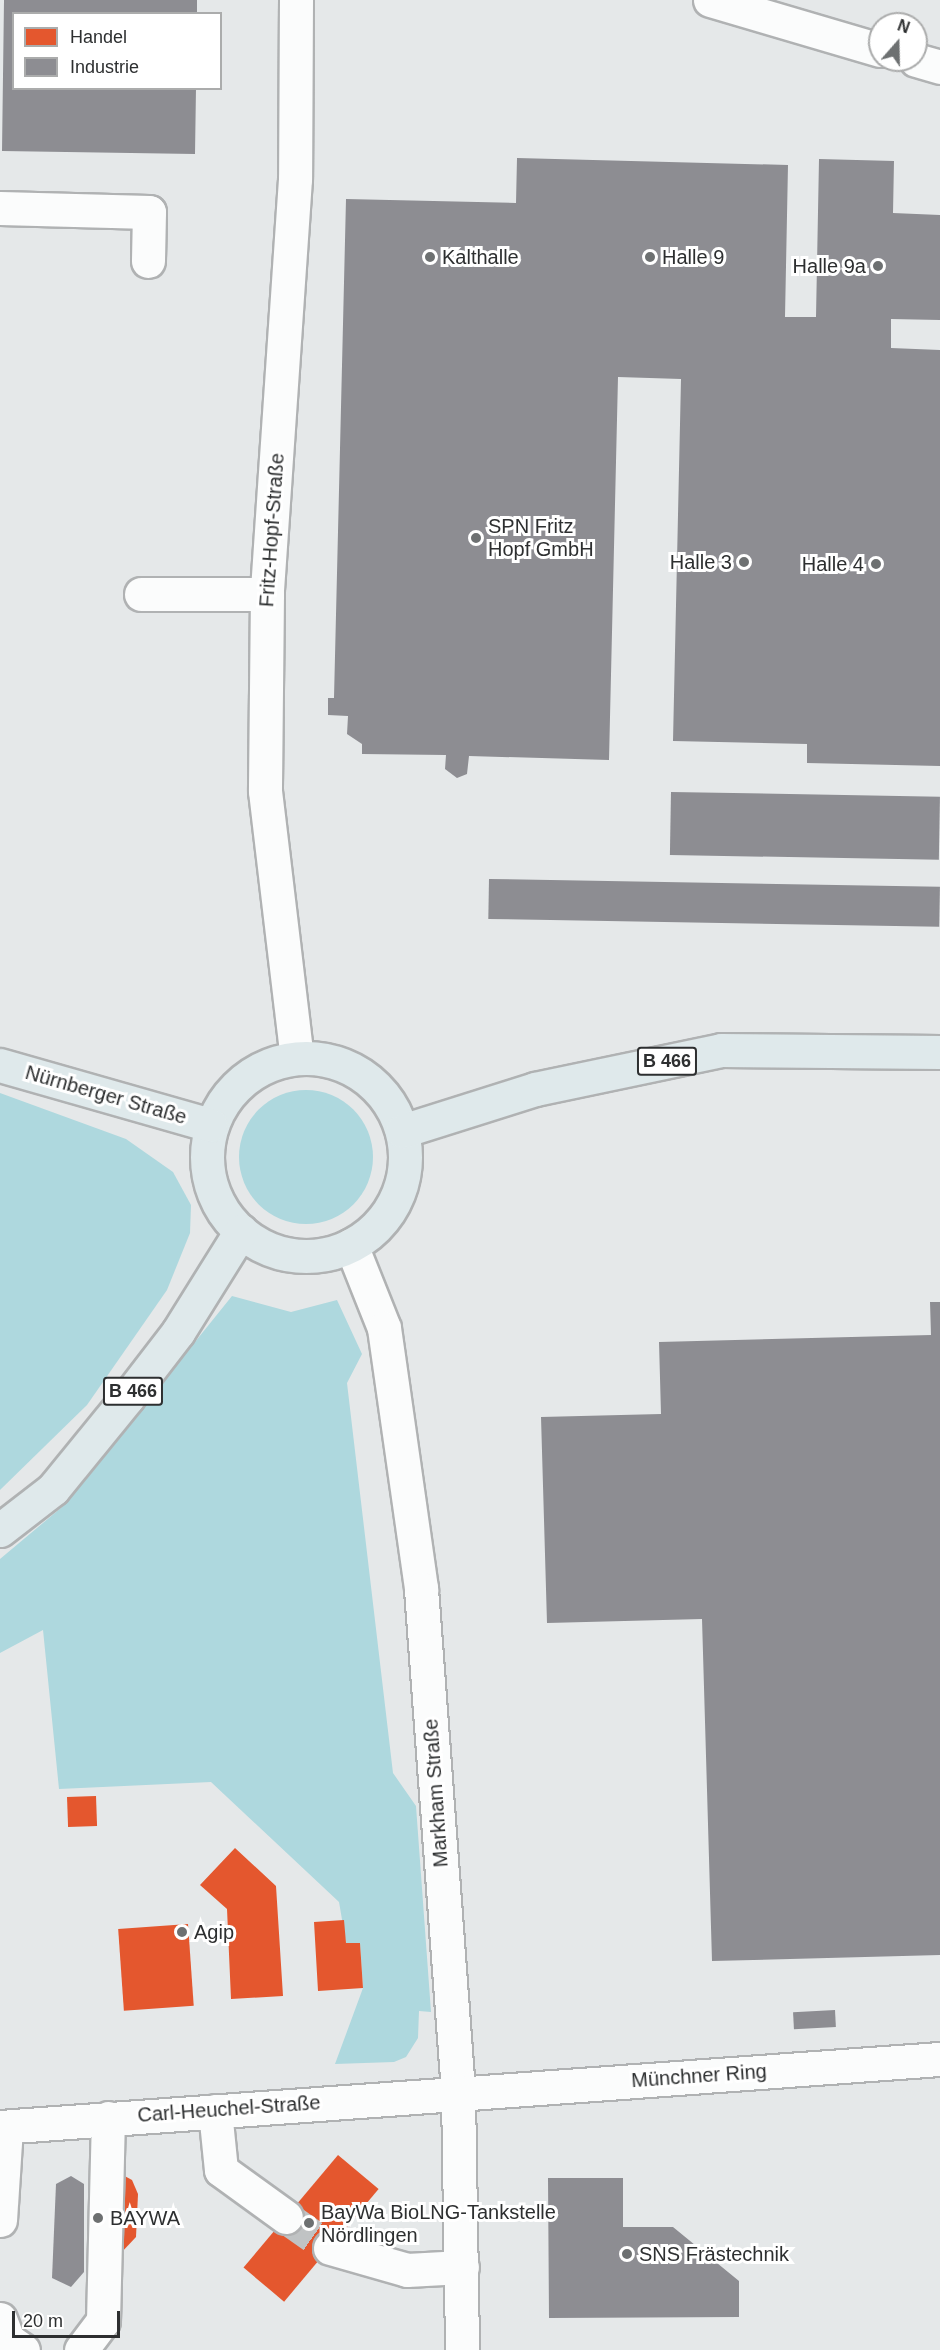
<!DOCTYPE html>
<meta charset="utf-8">
<style>
body{margin:0}
#map{position:relative;width:940px;height:2350px;overflow:hidden;background:#e5e8e9;font-family:Helvetica,sans-serif}
div>[style]{position:absolute}
.green>*{inset:0;background:#aed8de}
.round{border-radius:50%}
.shops>*{inset:0;background:#e4572e;transform-origin:0 0}
.industry>*{inset:0;background:#8d8d92;transform-origin:0 0}
.minor-tunnel>*{height:33px;margin-top:-16.5px;transform-origin:0;background:repeating-linear-gradient(90deg,#c0c3c4 0 33px,transparent 0 49px)}
.roads{filter:drop-shadow(2px 0 #b0b2b3) drop-shadow(-2px 0 #b0b2b3) drop-shadow(0 2px #b0b2b3) drop-shadow(0 -2px #b0b2b3)}
.minor>*{height:33px;margin:-16.5px;padding:0 16.5px;transform-origin:16.5px;border-radius:16.5px;background:#fbfcfc}
.major>*{height:33px;margin:-16.5px;padding:0 16.5px;transform-origin:16.5px;border-radius:16.5px;background:#dfe9eb}
.major>.ring{margin:-16.5px;padding:0;box-sizing:content-box;background:none;border:33px solid #dfe9eb;border-radius:50%}
.dots>*{width:16px;height:16px;translate:-50% -50%;box-sizing:border-box;border:3px solid #fff;border-radius:50%}
span{translate:-50% -50%;white-space:nowrap;text-align:center;line-height:1.15;-webkit-text-stroke:6px #fff;paint-order:stroke}
.shield-label span{padding:2px 4px;background:#fff;border:2px solid;border-radius:4px;-webkit-text-stroke-width:0}
.shield-label{font-size:18px;color:#2d2f30;font-weight:700}
.poi-label{font-size:20px;color:#2d2f30}
.left{translate:0 -50%;text-align:left}
.right{translate:-100% -50%;text-align:right}
.street-label{font-size:20px;color:#2d2f30}
.legend{position:absolute;left:12px;top:12px;width:210px;height:78px;box-sizing:border-box;background:#fff;border:2px solid #abacac;margin:0;padding:8px 10px;list-style:none;font-size:18px;color:#2d2f30}
.legend li{display:flex;align-items:center;gap:12px;height:30px}
.legend b{width:30px;border:2px solid #abacac}
.north{position:absolute;left:868px;top:12px;width:60px;height:60px;box-sizing:border-box;background:#fff;border:2px solid #abacac;border-radius:50%;rotate:20deg;font-size:16px;font-weight:700;line-height:24px;text-align:center;color:#2d2f30}
.north::after{content:'';display:block;margin:auto;width:21px;height:27px;background:#6d7071;clip-path:polygon(50% 0,100% 100%,50% 72%,0 100%)}
.scale{position:absolute;left:12px;top:2311px;width:108px;height:27px;box-sizing:border-box;border:3px solid #2d2f30;border-top:0;padding-left:8px;font-size:18px;line-height:21px;white-space:nowrap;color:#2d2f30;-webkit-text-stroke:4px #fff;paint-order:stroke}
</style>
<div id="map">
<div class="green">
<div class="round" style="left:239px;top:1090px;width:134px;height:134px"></div>
<div style="clip-path:polygon(0 1093px,126px 1139px,173px 1172px,191px 1205px,190px 1233px,167px 1290px,87px 1405px,0 1490px)"></div>
<div style="clip-path:polygon(232px 1296px,291px 1312px,337px 1300px,362px 1354px,347px 1383px,393px 1773px,416px 1806px,431px 2012px,419px 2011px,418px 2038px,406px 2057px,394px 2062px,335px 2064px,363px 1988px,360px 1943px,346px 1943px,339px 1902px,211px 1782px,59px 1789px,43px 1630px,0 1653px,0 1559px,62px 1507px)"></div>
</div>
<div class="shops">
<div style="left:96px;top:1796px;width:30px;height:29px;rotate:88deg"></div>
<div style="clip-path:polygon(235px 1848px,276px 1886px,283px 1996px,231px 1999px,227px 1909px,200px 1885px)"></div>
<div style="clip-path:polygon(344px 1920px,346px 1943px,360px 1943px,363px 1988px,318px 1991px,314px 1922px)"></div>
<div style="left:188px;top:1924px;width:82px;height:70px;rotate:86deg"></div>
<div style="left:338px;top:2155px;width:53px;height:147px;rotate:40deg"></div>
<div style="clip-path:polygon(119px 2173px,132px 2180px,138px 2194px,136px 2237px,120px 2254px)"></div>
</div>
<div class="industry">
<div style="clip-path:polygon(4px 0,197px 0,197px 14px,14px 14px,14px 88px,196px 88px,195px 154px,2px 151px)"></div>
<div style="clip-path:polygon(517px 158px,788px 165px,785px 317px,816px 317px,819px 159px,894px 161px,893px 213px,940px 215px,940px 320px,891px 319px,891px 348px,940px 350px,940px 766px,807px 763px,807px 744px,673px 741px,681px 379px,618px 377px,609px 760px,469px 756px,467px 774px,457px 778px,445px 769px,446px 755px,362px 754px,362px 744px,347px 734px,348px 716px,328px 715px,328px 698px,334px 698px,346px 199px,516px 203px)"></div>
<div style="left:671px;top:792px;width:269px;height:63px;rotate:1deg"></div>
<div style="left:489px;top:879px;width:451px;height:40px;rotate:1deg"></div>
<div style="clip-path:polygon(930px 1302px,940px 1302px,940px 1955px,712px 1961px,702px 1619px,547px 1623px,541px 1417px,661px 1414px,659px 1342px,931px 1335px)"></div>
<div style="left:835px;top:2010px;width:17px;height:42px;rotate:87deg"></div>
<div style="clip-path:polygon(71px 2176px,84px 2184px,84px 2272px,71px 2287px,52px 2278px,56px 2184px)"></div>
<div style="clip-path:polygon(548px 2178px,623px 2178px,623px 2227px,673px 2227px,739px 2281px,739px 2317px,549px 2318px)"></div>
</div>
<div class="minor-tunnel">
<div style="left:286px;top:2217px;width:54px;rotate:35.2deg"></div>
</div>
<div class="roads">
<div class="minor">
<div style="left:296px;top:0;width:179px;rotate:90.3deg"></div>
<div style="left:295px;top:179px;width:416px;rotate:93.9deg"></div>
<div style="left:267px;top:594px;width:197px;rotate:90.6deg"></div>
<div style="left:265px;top:791px;width:269px;rotate:83.2deg"></div>
<div style="left:710px;top:0;width:177px;rotate:16.4deg"></div>
<div style="left:916px;top:60px;width:25px;rotate:16deg"></div>
<div style="left:0;top:208px;width:149px;rotate:1.5deg"></div>
<div style="left:149px;top:212px;width:49px;rotate:91.2deg"></div>
<div style="left:141px;top:594px;width:126px"></div>
<div style="left:351px;top:1245px;width:89px;rotate:68.3deg"></div>
<div style="left:384px;top:1328px;width:264px;rotate:81.9deg"></div>
<div style="left:421px;top:1589px;width:504px;rotate:85.79deg"></div>
<div style="left:458px;top:2092px;width:258px;rotate:89.1deg"></div>
<div style="left:215px;top:2111px;width:59px;rotate:84.2deg"></div>
<div style="left:221px;top:2170px;width:80px;rotate:35.9deg"></div>
<div style="left:0;top:2127px;width:942px;rotate:-4.14deg"></div>
<div style="left:0;top:2220px;width:93px;rotate:-86.3deg"></div>
<div style="left:330px;top:2248px;width:80px;rotate:15.9deg"></div>
<div style="left:407px;top:2270px;width:55px;rotate:-3.1deg"></div>
<div style="left:0;top:2319px;width:22px;rotate:69deg"></div>
<div style="left:8px;top:2340px;width:18px;rotate:34deg"></div>
<div style="left:81px;top:2350px;width:36px;rotate:-53deg"></div>
<div style="left:103px;top:2321px;width:203px;rotate:-88.6deg"></div>
</div>
<div class="major">
<div class="ring" style="left:207px;top:1058px;width:165px;height:165px"></div>
<div style="left:0;top:1065px;width:219px;rotate:15.9deg"></div>
<div style="left:402px;top:1131px;width:139px;rotate:-17.5deg"></div>
<div style="left:535px;top:1089px;width:190px;rotate:-11.8deg"></div>
<div style="left:721px;top:1050px;width:219px;rotate:0.5deg"></div>
<div style="left:0;top:1530px;width:67px;rotate:-37.7deg"></div>
<div style="left:53px;top:1489px;width:119px;rotate:-50.8deg"></div>
<div style="left:128px;top:1397px;width:82px;rotate:-52.4deg"></div>
<div style="left:178px;top:1332px;width:119px;rotate:-58deg"></div>
</div>
</div>
<div class="dots">
<div style="left:430px;top:257px;background:#6d7071"></div>
<div style="left:650px;top:257px;background:#6d7071"></div>
<div style="left:878px;top:266px;background:#6d7071"></div>
<div style="left:476px;top:538px;background:#6d7071"></div>
<div style="left:744px;top:562px;background:#6d7071"></div>
<div style="left:876px;top:564px;background:#6d7071"></div>
<div style="left:182px;top:1932px;background:#6d7071"></div>
<div style="left:98px;top:2218px;background:#6d7071"></div>
<div style="left:309px;top:2223px;background:#6d7071"></div>
<div style="left:627px;top:2254px;background:#6d7071"></div>
</div>
<div class="shield-label">
<span style="left:667px;top:1061px">B 466</span>
<span style="left:133px;top:1391px">B 466</span>
</div>
<div class="poi-label">
<span class="left" style="left:442px;top:257px">Kalthalle</span>
<span class="left" style="left:662px;top:257px">Halle 9</span>
<span class="right" style="left:866px;top:266px">Halle 9a</span>
<span class="left" style="left:488px;top:538px">SPN Fritz<br>Hopf GmbH</span>
<span class="right" style="left:732px;top:562px">Halle 3</span>
<span class="right" style="left:864px;top:564px">Halle 4</span>
<span class="left" style="left:194px;top:1932px">Agip</span>
<span class="left" style="left:321px;top:2224px">BayWa BioLNG-Tankstelle<br>Nördlingen</span>
<span class="left" style="left:110px;top:2218px">BAYWA</span>
<span class="left" style="left:639px;top:2254px">SNS Frästechnik</span>
</div>
<div class="street-label">
<span style="left:272px;top:530px;rotate:-86deg">Fritz-Hopf-Straße</span>
<span style="left:106px;top:1095px;rotate:16deg">Nürnberger Straße</span>
<span style="left:436px;top:1793px;rotate:-94deg">Markham Straße</span>
<span style="left:699px;top:2076px;rotate:-4deg">Münchner Ring</span>
<span style="left:229px;top:2109px;rotate:-4deg">Carl-Heuchel-Straße</span>
</div>
<ul class="legend">
<li><b style="height:16px;background:#e4572e"></b>Handel</li>
<li><b style="height:16px;background:#8d8d92"></b>Industrie</li>
</ul>
<div class="north">N</div>
<div class="scale">20 m</div>
</div>
